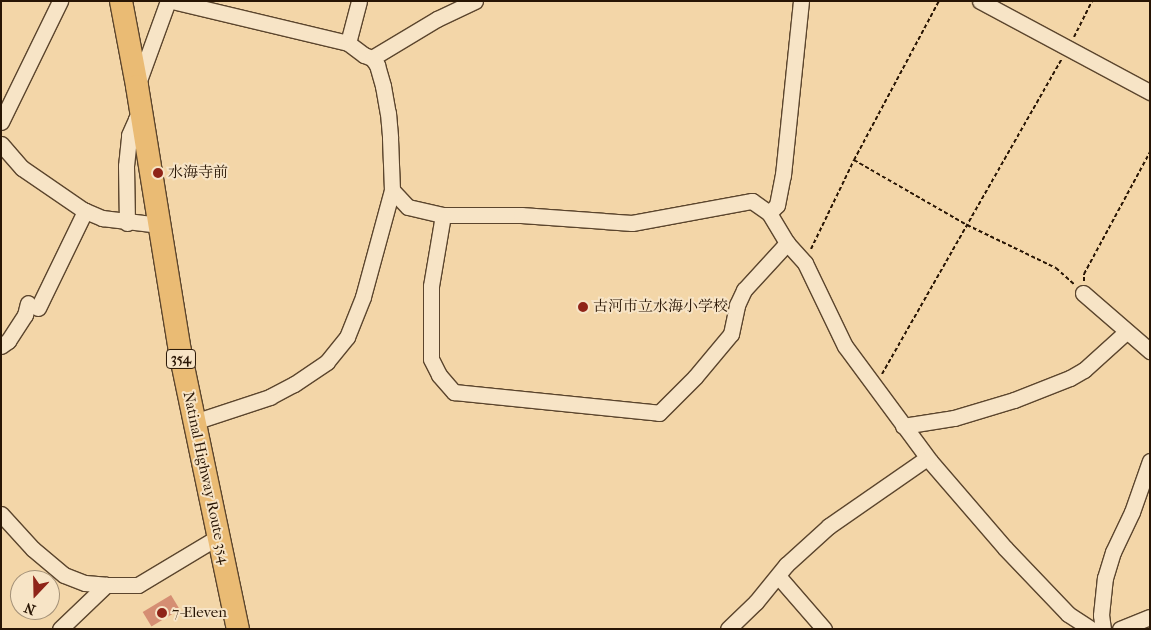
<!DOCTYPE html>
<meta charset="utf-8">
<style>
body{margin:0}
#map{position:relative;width:1151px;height:630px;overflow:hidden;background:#f3d6a8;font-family:"IM FELL French Canon","Noto Serif JP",serif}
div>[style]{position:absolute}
.building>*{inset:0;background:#d58e73;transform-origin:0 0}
.path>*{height:2px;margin-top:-1px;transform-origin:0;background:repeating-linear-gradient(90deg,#281504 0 4px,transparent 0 6.5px)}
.roads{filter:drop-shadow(1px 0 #5b452d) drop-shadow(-1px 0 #5b452d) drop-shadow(0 1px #5b452d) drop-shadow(0 -1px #5b452d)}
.minor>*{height:15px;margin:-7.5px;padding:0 7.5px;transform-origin:7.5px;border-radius:7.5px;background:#f7e4c6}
.highway>*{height:22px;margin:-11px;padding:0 11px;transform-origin:11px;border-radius:11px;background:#eabb74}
.dots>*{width:14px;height:14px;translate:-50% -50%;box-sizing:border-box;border:2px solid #f7e4c6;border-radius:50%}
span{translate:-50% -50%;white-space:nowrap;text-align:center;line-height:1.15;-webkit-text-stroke:4px #f7e4c6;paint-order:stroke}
.shield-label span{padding:1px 4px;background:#f7e4c6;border:1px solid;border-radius:4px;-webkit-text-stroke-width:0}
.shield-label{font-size:14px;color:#281504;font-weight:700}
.poi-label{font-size:15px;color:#281504}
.left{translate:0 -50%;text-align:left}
.street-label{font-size:15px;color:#281504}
.frame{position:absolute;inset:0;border:2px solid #281504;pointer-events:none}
.north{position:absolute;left:10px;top:570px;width:50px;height:50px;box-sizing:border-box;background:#f7e4c6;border:1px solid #a49178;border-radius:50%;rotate:201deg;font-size:14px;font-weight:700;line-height:20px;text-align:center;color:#281504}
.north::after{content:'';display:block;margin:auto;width:18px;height:22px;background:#8f2418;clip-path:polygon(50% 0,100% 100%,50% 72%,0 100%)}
</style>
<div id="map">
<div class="building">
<div style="left:171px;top:595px;width:17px;height:33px;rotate:59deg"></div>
</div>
<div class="path">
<div style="left:1074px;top:37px;width:40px;rotate:-63.4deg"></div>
<div style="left:854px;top:160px;width:180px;rotate:-61.9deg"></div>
<div style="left:811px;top:249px;width:99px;rotate:-64.2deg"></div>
<div style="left:854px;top:160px;width:130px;rotate:29.9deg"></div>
<div style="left:967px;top:225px;width:99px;rotate:25.8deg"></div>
<div style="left:1056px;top:268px;width:24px;rotate:42deg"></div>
<div style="left:1084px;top:281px;width:7px;rotate:-90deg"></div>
<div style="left:1084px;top:274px;width:139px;rotate:-61.6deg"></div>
<div style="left:882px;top:374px;width:363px;rotate:-60.3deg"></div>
</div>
<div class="roads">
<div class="minor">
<div style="left:172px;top:1px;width:181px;rotate:13.4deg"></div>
<div style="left:348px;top:43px;width:20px;rotate:37deg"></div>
<div style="left:364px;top:55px;width:9px;rotate:21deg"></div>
<div style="left:372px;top:58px;width:9px;rotate:54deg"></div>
<div style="left:377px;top:65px;width:22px;rotate:74deg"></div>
<div style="left:383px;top:86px;width:27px;rotate:80deg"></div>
<div style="left:388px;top:113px;width:25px;rotate:85deg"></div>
<div style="left:390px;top:138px;width:52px;rotate:87.8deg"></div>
<div style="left:392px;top:190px;width:111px;rotate:105.2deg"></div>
<div style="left:363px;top:297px;width:43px;rotate:111.8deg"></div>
<div style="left:347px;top:337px;width:32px;rotate:129deg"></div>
<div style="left:327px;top:362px;width:40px;rotate:146deg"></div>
<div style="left:294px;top:384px;width:27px;rotate:152deg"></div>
<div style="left:270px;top:397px;width:80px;rotate:161.8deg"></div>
<div style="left:980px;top:1px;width:193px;rotate:28.2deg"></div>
<div style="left:348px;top:43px;width:43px;rotate:-75.3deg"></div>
<div style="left:372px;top:58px;width:76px;rotate:-31deg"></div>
<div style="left:437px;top:19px;width:42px;rotate:-25.3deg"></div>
<div style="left:137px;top:86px;width:90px;rotate:-70deg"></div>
<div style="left:1px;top:122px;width:135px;rotate:-64deg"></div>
<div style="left:1px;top:144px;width:32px;rotate:49deg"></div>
<div style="left:22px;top:168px;width:74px;rotate:34.5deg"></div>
<div style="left:83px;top:210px;width:21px;rotate:23deg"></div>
<div style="left:102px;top:218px;width:58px;rotate:6.9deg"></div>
<div style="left:392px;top:190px;width:23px;rotate:47deg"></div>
<div style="left:408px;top:207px;width:36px;rotate:13deg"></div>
<div style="left:443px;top:215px;width:78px"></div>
<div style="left:521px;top:215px;width:111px;rotate:4.1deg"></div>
<div style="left:632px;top:223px;width:122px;rotate:-10.4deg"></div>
<div style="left:752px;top:201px;width:21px;rotate:35deg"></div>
<div style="left:769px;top:213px;width:35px;rotate:59deg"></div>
<div style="left:787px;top:243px;width:27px;rotate:48deg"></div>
<div style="left:805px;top:263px;width:92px;rotate:64.3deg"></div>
<div style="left:845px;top:346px;width:143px;rotate:53.5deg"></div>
<div style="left:930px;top:461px;width:115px;rotate:49.2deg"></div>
<div style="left:1005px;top:548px;width:91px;rotate:46.3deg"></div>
<div style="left:1068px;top:614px;width:27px;rotate:33deg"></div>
<div style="left:769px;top:213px;width:11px;rotate:-45deg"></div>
<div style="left:777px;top:205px;width:31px;rotate:-79deg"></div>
<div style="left:783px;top:175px;width:175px;rotate:-84.1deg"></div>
<div style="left:443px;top:215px;width:72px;rotate:99.6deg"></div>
<div style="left:431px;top:286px;width:73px;rotate:90deg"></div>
<div style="left:431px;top:359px;width:18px;rotate:63deg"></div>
<div style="left:439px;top:375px;width:23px;rotate:49deg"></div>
<div style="left:454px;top:392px;width:206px;rotate:5.8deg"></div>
<div style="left:659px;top:413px;width:51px;rotate:-45deg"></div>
<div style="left:695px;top:377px;width:56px;rotate:-50.1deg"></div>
<div style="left:731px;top:334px;width:30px;rotate:-78deg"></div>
<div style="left:737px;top:305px;width:17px;rotate:-65deg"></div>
<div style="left:744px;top:290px;width:64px;rotate:-47.5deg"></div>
<div style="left:127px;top:223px;width:57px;rotate:-91deg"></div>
<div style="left:126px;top:166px;width:31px;rotate:-84deg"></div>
<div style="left:129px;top:135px;width:17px;rotate:-66deg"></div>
<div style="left:136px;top:119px;width:9px;rotate:-54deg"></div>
<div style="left:1083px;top:293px;width:89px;rotate:40.9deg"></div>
<div style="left:38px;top:308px;width:108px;rotate:-64.1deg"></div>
<div style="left:1px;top:346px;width:9px;rotate:-36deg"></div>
<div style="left:8px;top:341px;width:31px;rotate:-57deg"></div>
<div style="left:25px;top:315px;width:12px;rotate:-76deg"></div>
<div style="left:903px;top:426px;width:52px;rotate:-8.9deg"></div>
<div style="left:954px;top:418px;width:63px;rotate:-16.7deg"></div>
<div style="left:1014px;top:400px;width:60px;rotate:-21.4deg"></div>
<div style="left:1070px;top:378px;width:16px;rotate:-30deg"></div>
<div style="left:1084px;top:370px;width:57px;rotate:-42.1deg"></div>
<div style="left:1px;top:514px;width:47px;rotate:47.6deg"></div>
<div style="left:33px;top:549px;width:40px;rotate:40deg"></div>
<div style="left:64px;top:575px;width:22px;rotate:21deg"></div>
<div style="left:85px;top:583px;width:21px;rotate:5deg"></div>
<div style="left:106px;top:585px;width:32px"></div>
<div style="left:138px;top:585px;width:93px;rotate:-31deg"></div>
<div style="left:778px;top:576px;width:70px;rotate:49deg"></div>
<div style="left:60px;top:629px;width:64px;rotate:-43.7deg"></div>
<div style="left:728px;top:629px;width:39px;rotate:-44deg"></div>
<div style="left:756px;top:602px;width:48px;rotate:-51deg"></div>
<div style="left:786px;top:565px;width:58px;rotate:-42.2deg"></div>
<div style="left:829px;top:526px;width:119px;rotate:-34.8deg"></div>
<div style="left:1103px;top:629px;width:14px;rotate:-98deg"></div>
<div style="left:1101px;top:615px;width:37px;rotate:-84deg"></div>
<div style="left:1105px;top:578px;width:27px;rotate:-73deg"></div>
<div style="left:1113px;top:552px;width:44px;rotate:-64.6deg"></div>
<div style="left:1132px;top:512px;width:54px;rotate:-70.6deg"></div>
<div style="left:1120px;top:629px;width:32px;rotate:-22deg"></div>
</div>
<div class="highway">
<div style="left:121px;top:1px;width:86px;rotate:79.3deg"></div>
<div style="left:137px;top:86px;width:269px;rotate:80.8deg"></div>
<div style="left:180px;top:352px;width:283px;rotate:78.2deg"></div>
</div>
</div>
<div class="dots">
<div style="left:158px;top:173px;background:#8f2418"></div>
<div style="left:583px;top:307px;background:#8f2418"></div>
<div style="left:162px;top:613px;background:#8f2418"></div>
</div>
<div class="shield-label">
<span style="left:181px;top:359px">354</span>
</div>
<div class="poi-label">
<span class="left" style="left:168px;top:173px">水海寺前</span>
<span class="left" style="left:593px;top:307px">古河市立水海小学校</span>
<span class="left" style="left:172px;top:613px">7-Eleven</span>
</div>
<div class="street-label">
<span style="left:206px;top:478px;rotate:78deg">Natinal Highway Route 354</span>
</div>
<div class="frame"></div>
<div class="north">N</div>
</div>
